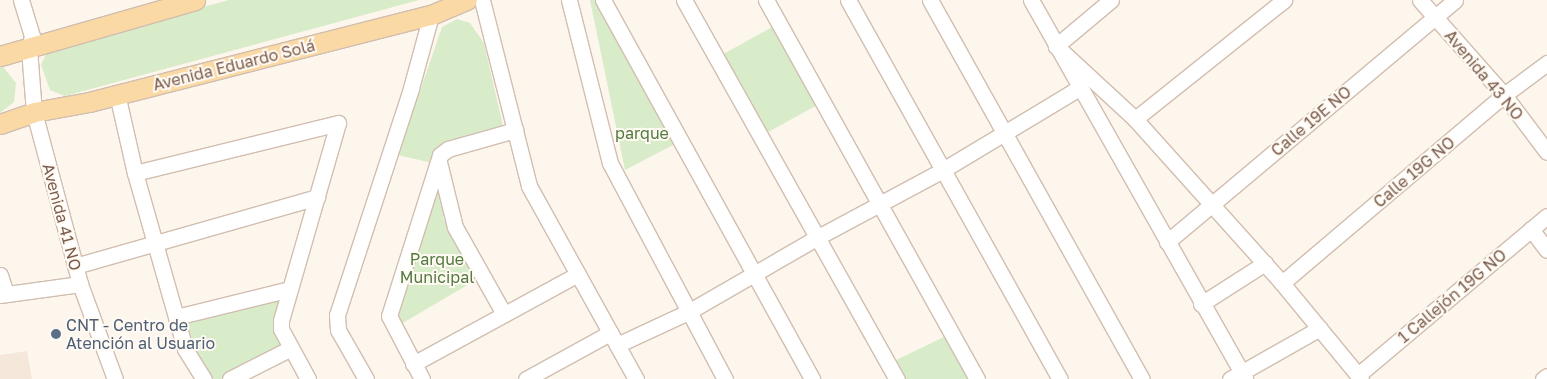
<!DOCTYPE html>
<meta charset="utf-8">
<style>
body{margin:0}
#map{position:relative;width:1547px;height:379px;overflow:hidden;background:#fdf6ec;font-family:"Golos Text",sans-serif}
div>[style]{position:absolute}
.residential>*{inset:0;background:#f5e8da}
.green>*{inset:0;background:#d8ecc9;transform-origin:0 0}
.roads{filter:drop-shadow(1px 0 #d1beb0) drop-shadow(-1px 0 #d1beb0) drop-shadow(0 1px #d1beb0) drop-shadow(0 -1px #d1beb0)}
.minor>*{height:15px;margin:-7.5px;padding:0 7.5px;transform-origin:7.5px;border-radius:7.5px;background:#fff}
.major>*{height:19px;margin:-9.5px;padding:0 9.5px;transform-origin:9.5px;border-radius:9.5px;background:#fbd9a5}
.dots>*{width:14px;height:14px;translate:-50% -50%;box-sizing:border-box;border:2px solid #fffaf3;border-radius:50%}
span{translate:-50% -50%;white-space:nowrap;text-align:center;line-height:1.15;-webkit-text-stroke:4px #fffaf3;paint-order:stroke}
.street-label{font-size:16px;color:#7a5c4d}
.park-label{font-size:16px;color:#537a41}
.service-label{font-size:16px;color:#4e5e75}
.left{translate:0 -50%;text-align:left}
</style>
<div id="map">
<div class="residential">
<div style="clip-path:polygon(27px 351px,32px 379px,0 379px,0 355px)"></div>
</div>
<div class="green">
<div style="clip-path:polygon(229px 0,419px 0,65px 96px,50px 90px,41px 65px,49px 48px)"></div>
<div style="clip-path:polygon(590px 0,596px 0,675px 144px,625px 170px)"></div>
<div style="clip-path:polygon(457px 19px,470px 23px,484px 43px,503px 126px,444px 142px,437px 147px,432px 163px,398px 155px,442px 27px)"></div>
<div style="left:774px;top:26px;width:90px;height:61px;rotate:61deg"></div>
<div style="clip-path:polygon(0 63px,16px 83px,14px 102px,0 113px)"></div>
<div style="clip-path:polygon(437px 178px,447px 206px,443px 218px,476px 280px,401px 324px,393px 312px)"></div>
<div style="clip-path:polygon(285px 294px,285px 345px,222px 379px,209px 379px,190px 350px,182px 321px)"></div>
<div style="clip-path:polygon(946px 336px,969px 379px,901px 379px,892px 362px)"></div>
</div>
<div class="roads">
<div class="minor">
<div style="left:21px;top:0;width:38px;rotate:73deg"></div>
<div style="left:32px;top:36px;width:13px;rotate:103deg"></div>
<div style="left:29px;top:49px;width:63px;rotate:85.5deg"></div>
<div style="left:34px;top:112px;width:178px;rotate:75deg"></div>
<div style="left:80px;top:284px;width:101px;rotate:69.8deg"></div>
<div style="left:482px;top:0;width:192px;rotate:75.8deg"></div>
<div style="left:529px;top:186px;width:221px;rotate:61deg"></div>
<div style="left:569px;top:0;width:168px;rotate:75.9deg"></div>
<div style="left:610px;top:163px;width:245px;rotate:62deg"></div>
<div style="left:603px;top:0;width:433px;rotate:61.1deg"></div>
<div style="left:684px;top:0;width:435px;rotate:60.7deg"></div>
<div style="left:766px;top:0;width:434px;rotate:60.9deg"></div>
<div style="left:848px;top:0;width:434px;rotate:60.8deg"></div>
<div style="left:930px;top:0;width:434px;rotate:60.8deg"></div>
<div style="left:1031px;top:0;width:435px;rotate:60.5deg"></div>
<div style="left:1111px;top:0;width:72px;rotate:140.1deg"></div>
<div style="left:1056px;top:46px;width:108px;rotate:42.7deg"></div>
<div style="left:1135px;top:119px;width:191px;rotate:-38.6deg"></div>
<div style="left:1420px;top:0;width:127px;rotate:48.5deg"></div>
<div style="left:1504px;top:95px;width:71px;rotate:53deg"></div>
<div style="left:117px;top:94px;width:81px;rotate:77.2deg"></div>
<div style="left:135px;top:173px;width:183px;rotate:74.1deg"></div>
<div style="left:185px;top:349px;width:36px;rotate:58deg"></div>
<div style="left:1135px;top:119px;width:220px;rotate:48.1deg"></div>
<div style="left:1282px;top:283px;width:124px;rotate:50.5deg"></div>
<div style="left:439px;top:162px;width:67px;rotate:76.2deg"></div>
<div style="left:455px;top:227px;width:100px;rotate:60.6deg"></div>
<div style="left:135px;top:173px;width:209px;rotate:-13.8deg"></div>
<div style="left:338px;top:123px;width:206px;rotate:106.1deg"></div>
<div style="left:281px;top:321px;width:8px;rotate:90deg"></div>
<div style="left:281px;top:329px;width:57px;rotate:61.6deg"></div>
<div style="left:1531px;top:229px;width:26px;rotate:53deg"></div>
<div style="left:1167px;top:242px;width:376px;rotate:-40deg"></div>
<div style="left:75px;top:266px;width:252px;rotate:-15.9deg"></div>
<div style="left:0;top:275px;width:20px;rotate:72deg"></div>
<div style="left:1282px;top:283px;width:291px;rotate:-40.3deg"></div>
<div style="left:1504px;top:95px;width:54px;rotate:-36.7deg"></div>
<div style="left:0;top:295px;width:81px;rotate:-7.8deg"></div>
<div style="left:1201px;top:304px;width:76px;rotate:-32.6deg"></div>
<div style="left:176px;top:317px;width:117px;rotate:-13.8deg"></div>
<div style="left:617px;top:345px;width:78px;rotate:-24.9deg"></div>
<div style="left:688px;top:312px;width:150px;rotate:-30deg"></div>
<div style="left:818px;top:237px;width:140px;rotate:-28.2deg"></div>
<div style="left:941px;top:171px;width:163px;rotate:-31deg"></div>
<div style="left:413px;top:364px;width:188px;rotate:-28.6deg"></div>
<div style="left:1358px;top:375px;width:247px;rotate:-40.1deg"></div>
<div style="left:230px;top:379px;width:68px;rotate:-26.9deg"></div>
<div style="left:366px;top:379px;width:56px;rotate:-119.7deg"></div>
<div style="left:338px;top:330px;width:15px;rotate:-94deg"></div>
<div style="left:337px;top:315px;width:239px;rotate:-71.9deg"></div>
<div style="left:411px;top:88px;width:76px;rotate:-74.7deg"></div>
<div style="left:422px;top:379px;width:71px;rotate:-117.6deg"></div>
<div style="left:389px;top:316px;width:169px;rotate:-72.4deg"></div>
<div style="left:440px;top:155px;width:10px;rotate:-37deg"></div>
<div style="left:448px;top:149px;width:70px;rotate:-15.8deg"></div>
<div style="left:526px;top:379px;width:96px;rotate:-28.7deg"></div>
<div style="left:1230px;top:379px;width:103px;rotate:-29.5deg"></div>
<div style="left:1543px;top:379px;width:5px;rotate:-37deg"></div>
</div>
<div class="major">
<div style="left:0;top:56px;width:203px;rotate:-16deg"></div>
<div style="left:0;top:124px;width:36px;rotate:-19deg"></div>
<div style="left:34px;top:112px;width:56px;rotate:-10.3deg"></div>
<div style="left:89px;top:102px;width:353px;rotate:-14.3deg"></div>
<div style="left:431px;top:15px;width:39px;rotate:-23deg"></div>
</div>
</div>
<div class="dots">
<div style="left:56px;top:334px;background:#5c6f8a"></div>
</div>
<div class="street-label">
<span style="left:234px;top:65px;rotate:-14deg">Avenida Eduardo Solá</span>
<span style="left:1484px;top:75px;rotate:50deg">Avenida 43 NO</span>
<span style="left:1311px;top:121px;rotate:-40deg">Calle 19E NO</span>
<span style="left:1414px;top:172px;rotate:-40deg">Calle 19G NO</span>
<span style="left:62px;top:217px;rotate:75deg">Avenida 41 NO</span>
<span style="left:1452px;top:296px;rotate:-40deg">1 Callejón 19G NO</span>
</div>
<div class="park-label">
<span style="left:642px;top:133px">parque</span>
<span style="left:437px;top:268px">Parque<br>Municipal</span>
</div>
<div class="service-label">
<span class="left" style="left:66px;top:334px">CNT - Centro de<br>Atención al Usuario</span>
</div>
</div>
